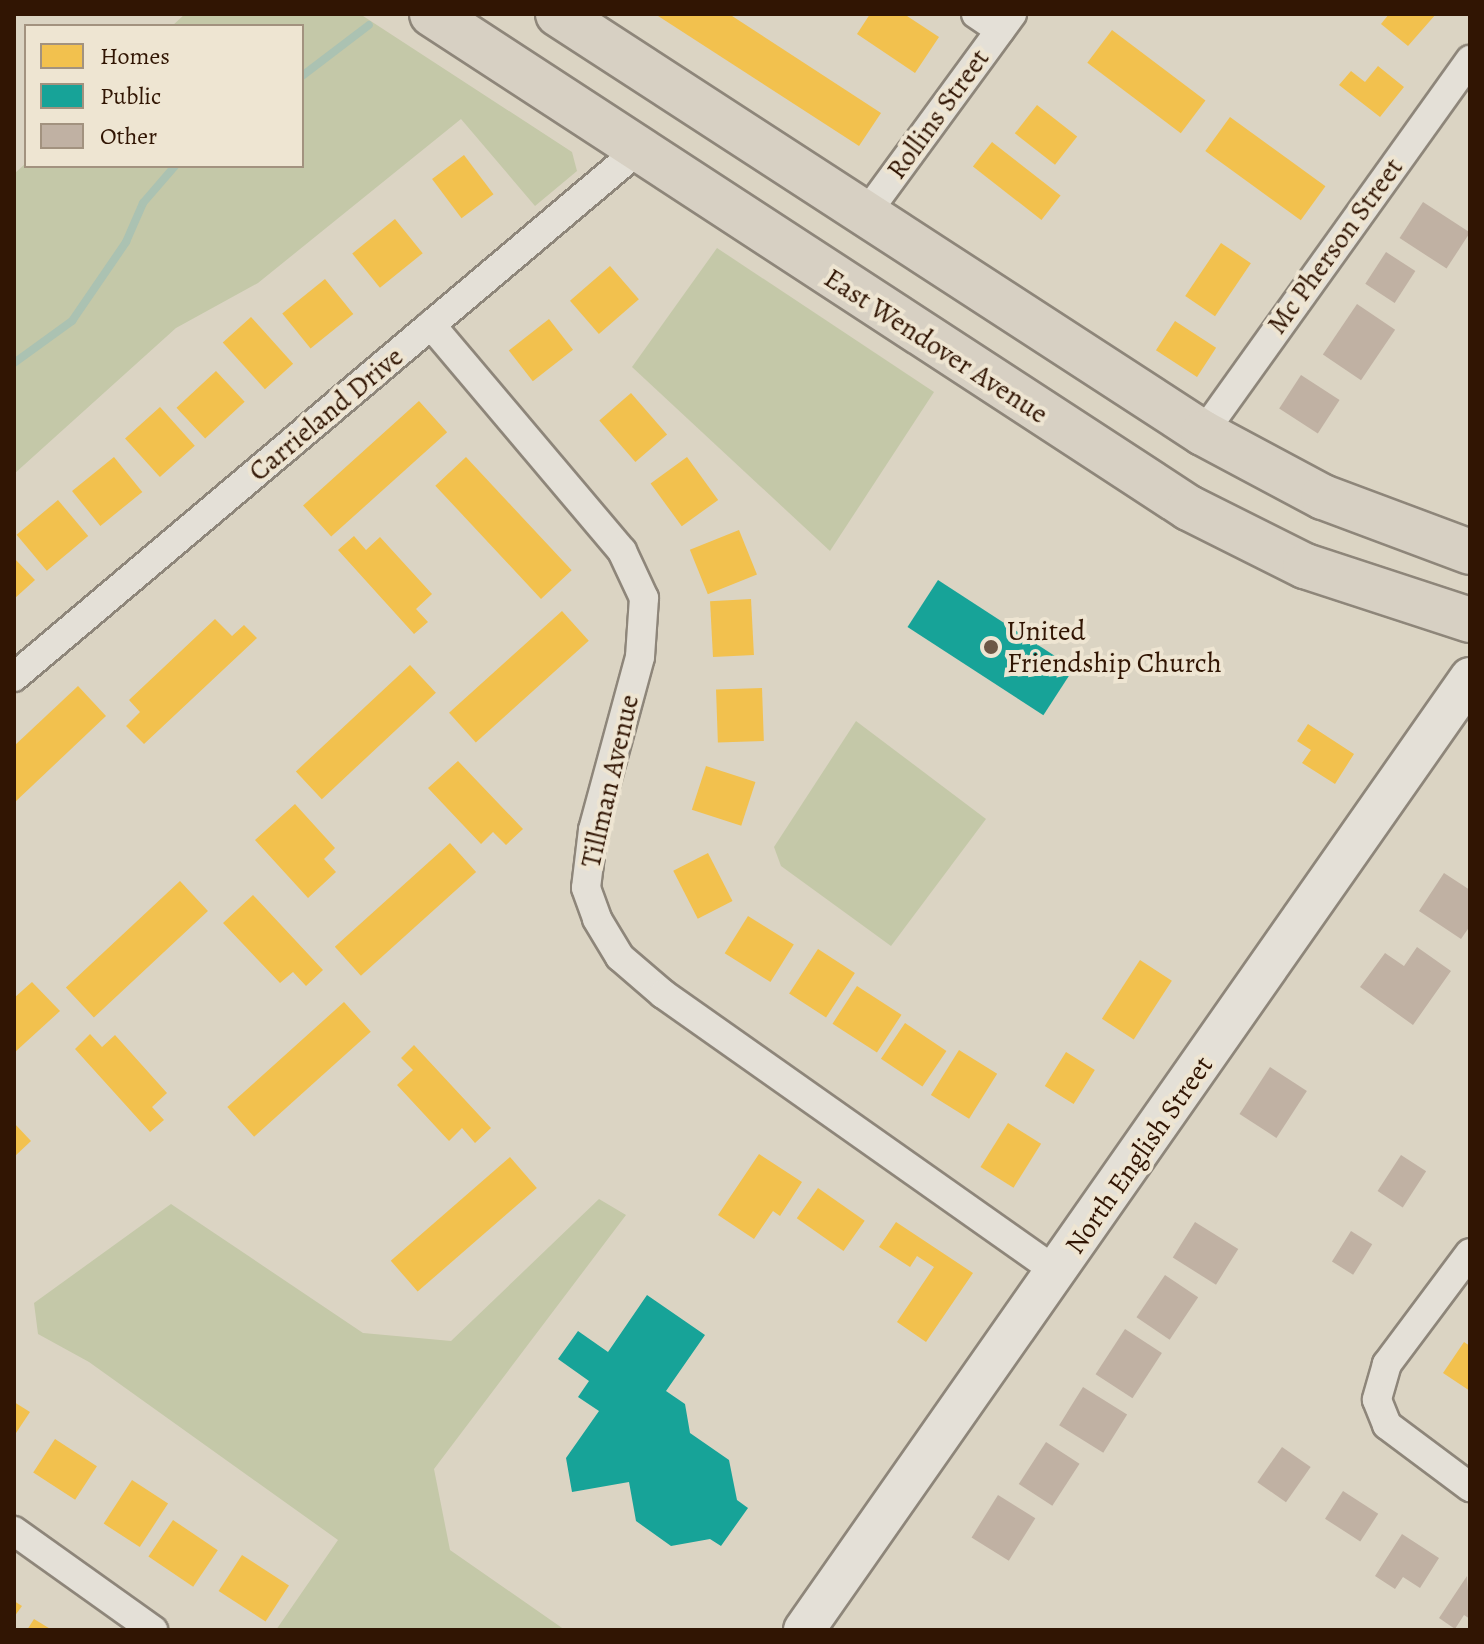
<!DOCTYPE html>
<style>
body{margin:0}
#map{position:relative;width:1484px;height:1644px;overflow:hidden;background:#dbd4c3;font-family:Alegreya,serif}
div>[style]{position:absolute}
.green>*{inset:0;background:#c4c8a8}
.homes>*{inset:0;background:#f2c14e;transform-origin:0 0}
.public>*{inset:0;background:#17a398;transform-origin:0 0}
.stream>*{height:8px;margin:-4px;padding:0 4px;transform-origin:4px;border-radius:4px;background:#abc2b2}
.building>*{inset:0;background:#c0b1a3;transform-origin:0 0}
.roads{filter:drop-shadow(2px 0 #8e867a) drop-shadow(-2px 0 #8e867a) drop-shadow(0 2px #8e867a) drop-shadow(0 -2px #8e867a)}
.street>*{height:28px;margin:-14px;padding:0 14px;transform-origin:14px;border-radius:14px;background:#e4e0d7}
.secondary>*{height:40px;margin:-20px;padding:0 20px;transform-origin:20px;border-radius:20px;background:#e4e0d7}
.highway>*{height:44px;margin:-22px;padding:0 22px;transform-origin:22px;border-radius:22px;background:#d7d0c3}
.dots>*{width:22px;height:22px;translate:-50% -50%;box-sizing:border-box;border:4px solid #eee5d2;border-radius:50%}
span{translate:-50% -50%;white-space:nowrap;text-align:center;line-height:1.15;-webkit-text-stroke:8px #eee5d2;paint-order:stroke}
.street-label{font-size:28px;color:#311503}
.poi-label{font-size:28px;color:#311503}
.left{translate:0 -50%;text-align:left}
.frame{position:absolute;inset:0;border:16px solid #311503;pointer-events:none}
.legend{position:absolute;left:24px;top:24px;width:280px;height:144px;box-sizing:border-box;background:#eee5d2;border:2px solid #a2927f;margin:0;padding:10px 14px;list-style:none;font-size:24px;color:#311503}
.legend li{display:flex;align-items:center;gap:16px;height:40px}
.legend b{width:40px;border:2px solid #a2927f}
</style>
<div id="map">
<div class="green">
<div style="clip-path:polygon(185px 14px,360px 14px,572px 152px,577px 171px,535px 206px,461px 119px,258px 283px,176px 328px,14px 474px,14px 174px,26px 163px,302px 166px,302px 26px,172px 26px)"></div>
<div style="clip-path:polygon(717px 248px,934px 392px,830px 551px,632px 367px)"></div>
<div style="clip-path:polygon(856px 721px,986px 819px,891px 946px,781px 866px,774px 847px)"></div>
<div style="clip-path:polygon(599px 1199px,626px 1215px,434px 1469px,450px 1550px,565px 1630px,276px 1630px,338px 1540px,89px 1362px,38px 1334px,34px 1303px,171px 1204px,363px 1333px,451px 1341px)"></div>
</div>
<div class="homes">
<div style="clip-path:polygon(655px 14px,729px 14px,881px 113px,859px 146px)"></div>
<div style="clip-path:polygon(870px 14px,904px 14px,939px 37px,915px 73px,857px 34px)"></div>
<div style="clip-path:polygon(1389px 14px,1436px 14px,1408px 46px,1381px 24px)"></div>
<div style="left:1112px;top:30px;width:117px;height:41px;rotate:37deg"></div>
<div style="clip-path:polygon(1378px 66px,1404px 87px,1380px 117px,1339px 85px,1351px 71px,1365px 82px)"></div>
<div style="left:1037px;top:105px;width:51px;height:36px;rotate:38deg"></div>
<div style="left:1230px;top:117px;width:118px;height:42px;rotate:36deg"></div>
<div style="left:992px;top:142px;width:87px;height:31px;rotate:38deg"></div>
<div style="left:464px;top:155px;width:49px;height:40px;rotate:53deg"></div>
<div style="left:395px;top:219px;width:44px;height:55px;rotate:51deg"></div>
<div style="left:1221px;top:243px;width:36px;height:64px;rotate:34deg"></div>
<div style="left:610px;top:266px;width:44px;height:53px;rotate:49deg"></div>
<div style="left:325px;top:279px;width:45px;height:55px;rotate:51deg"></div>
<div style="left:251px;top:317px;width:63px;height:38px;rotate:48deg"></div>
<div style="left:549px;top:319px;width:39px;height:51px;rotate:52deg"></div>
<div style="left:1175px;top:321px;width:49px;height:35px;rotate:33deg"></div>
<div style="left:216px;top:371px;width:42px;height:54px;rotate:47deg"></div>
<div style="left:631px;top:393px;width:55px;height:42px;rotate:49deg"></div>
<div style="left:419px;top:401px;width:42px;height:156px;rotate:48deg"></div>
<div style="left:160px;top:407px;width:52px;height:47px;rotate:48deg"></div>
<div style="left:114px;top:457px;width:45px;height:54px;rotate:51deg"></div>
<div style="left:466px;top:457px;width:155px;height:42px;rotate:47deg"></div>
<div style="left:687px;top:457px;width:53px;height:45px;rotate:54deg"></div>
<div style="left:58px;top:500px;width:47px;height:54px;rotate:50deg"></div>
<div style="left:739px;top:530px;width:48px;height:53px;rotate:68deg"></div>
<div style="clip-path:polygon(354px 536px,366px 550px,380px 537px,432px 594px,416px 609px,428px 622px,414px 634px,338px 550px)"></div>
<div style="clip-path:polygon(14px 558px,35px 580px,14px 599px)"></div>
<div style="left:751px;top:599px;width:56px;height:41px;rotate:87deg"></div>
<div style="left:562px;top:611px;width:40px;height:152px;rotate:48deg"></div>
<div style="clip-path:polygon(215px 619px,232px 636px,244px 625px,257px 638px,144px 744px,126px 726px,140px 712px,129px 700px)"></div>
<div style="left:410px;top:665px;width:38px;height:156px;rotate:47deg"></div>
<div style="clip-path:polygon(78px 686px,106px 716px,14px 803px,14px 746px)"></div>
<div style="left:762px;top:688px;width:53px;height:46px;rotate:88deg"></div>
<div style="clip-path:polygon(1308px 724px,1354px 754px,1335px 784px,1302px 763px,1311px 750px,1297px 741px)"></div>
<div style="clip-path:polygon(458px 761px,523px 829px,506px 845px,493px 832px,481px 844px,428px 788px)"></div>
<div style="left:706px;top:766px;width:52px;height:46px;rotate:18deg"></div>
<div style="clip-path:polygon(295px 804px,335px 848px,324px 859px,336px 872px,308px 898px,255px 840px)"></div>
<div style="left:450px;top:843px;width:39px;height:155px;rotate:48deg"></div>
<div style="left:708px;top:853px;width:54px;height:39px;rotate:63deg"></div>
<div style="left:180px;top:881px;width:41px;height:156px;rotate:47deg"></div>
<div style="clip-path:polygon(253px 895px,323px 970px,306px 986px,293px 972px,280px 983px,223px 923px)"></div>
<div style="left:748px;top:916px;width:54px;height:44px;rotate:32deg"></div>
<div style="left:818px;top:949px;width:44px;height:53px;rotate:33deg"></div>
<div style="left:1140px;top:960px;width:38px;height:70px;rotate:33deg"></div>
<div style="clip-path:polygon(32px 982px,60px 1011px,14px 1053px,14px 998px)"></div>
<div style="left:857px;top:986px;width:53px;height:45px;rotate:33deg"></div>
<div style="left:344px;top:1002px;width:40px;height:157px;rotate:48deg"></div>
<div style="left:905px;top:1023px;width:50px;height:43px;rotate:34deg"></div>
<div style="clip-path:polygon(90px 1034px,102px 1047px,115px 1035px,167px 1093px,152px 1107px,164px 1120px,150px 1132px,75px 1049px)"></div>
<div style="clip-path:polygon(414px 1045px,491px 1128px,475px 1143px,462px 1128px,449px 1141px,397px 1085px,413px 1070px,401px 1058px)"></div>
<div style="left:959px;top:1050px;width:45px;height:53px;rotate:32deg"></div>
<div style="left:1066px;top:1052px;width:34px;height:40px;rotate:32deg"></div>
<div style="clip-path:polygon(14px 1123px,31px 1141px,14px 1157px)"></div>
<div style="left:1008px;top:1123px;width:39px;height:52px;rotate:32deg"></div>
<div style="clip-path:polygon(759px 1154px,802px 1182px,780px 1216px,773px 1211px,754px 1239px,718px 1215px)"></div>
<div style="left:510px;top:1157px;width:41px;height:158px;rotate:49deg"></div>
<div style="left:818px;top:1188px;width:57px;height:37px;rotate:35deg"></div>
<div style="clip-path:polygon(896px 1222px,973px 1273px,926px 1342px,897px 1322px,934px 1267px,917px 1256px,910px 1267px,879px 1247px)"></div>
<div style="clip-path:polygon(1464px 1342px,1470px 1346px,1470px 1391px,1443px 1373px)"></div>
<div style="clip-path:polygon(14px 1402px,30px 1412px,14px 1436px)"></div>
<div style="left:55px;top:1439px;width:50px;height:40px;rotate:33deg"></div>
<div style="left:132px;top:1480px;width:43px;height:52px;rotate:33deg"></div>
<div style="left:173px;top:1520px;width:54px;height:44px;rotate:34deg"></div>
<div style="left:242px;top:1555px;width:56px;height:43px;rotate:33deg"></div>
<div style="clip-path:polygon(14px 1601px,22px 1606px,14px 1617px)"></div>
<div style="clip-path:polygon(34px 1619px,52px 1630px,27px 1630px)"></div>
</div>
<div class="public">
<div style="left:938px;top:580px;width:162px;height:56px;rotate:33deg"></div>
<div style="clip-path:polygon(647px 1295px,705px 1335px,666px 1391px,685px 1404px,690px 1433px,729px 1460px,737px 1500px,748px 1508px,721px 1546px,710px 1539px,671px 1546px,636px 1521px,629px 1482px,572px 1492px,566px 1458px,599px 1411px,578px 1397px,589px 1381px,558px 1359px,578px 1331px,608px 1352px)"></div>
</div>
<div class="stream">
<div style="left:302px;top:76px;width:84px;rotate:-37.3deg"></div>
<div style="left:14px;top:363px;width:72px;rotate:-35.9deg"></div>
<div style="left:72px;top:321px;width:96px;rotate:-55.6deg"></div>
<div style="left:126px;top:242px;width:43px;rotate:-66.4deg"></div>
<div style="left:143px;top:203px;width:49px;rotate:-49.1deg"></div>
</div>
<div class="building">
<div style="left:1423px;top:202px;width:56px;height:43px;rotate:33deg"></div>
<div style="left:1386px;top:252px;width:35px;height:38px;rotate:33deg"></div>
<div style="left:1357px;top:304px;width:46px;height:61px;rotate:34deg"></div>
<div style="left:1301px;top:375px;width:46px;height:40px;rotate:33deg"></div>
<div style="clip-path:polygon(1444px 873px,1470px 890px,1470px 926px,1461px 939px,1419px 911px)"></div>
<div style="clip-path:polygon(1417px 947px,1451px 971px,1413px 1025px,1360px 987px,1385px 953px,1404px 966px)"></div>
<div style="left:1270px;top:1067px;width:44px;height:56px;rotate:33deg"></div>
<div style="left:1401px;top:1155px;width:30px;height:43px;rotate:33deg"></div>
<div style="left:1195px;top:1222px;width:51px;height:42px;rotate:32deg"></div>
<div style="left:1351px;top:1231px;width:25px;height:36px;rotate:32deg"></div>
<div style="left:1165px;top:1275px;width:40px;height:51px;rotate:34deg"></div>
<div style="left:1125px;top:1329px;width:44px;height:54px;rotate:33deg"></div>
<div style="left:1083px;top:1387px;width:52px;height:45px;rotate:32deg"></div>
<div style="left:1046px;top:1442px;width:40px;height:50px;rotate:33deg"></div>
<div style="left:1282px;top:1447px;width:35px;height:43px;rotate:35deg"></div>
<div style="left:1343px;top:1491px;width:42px;height:33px;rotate:33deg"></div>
<div style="left:998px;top:1495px;width:44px;height:50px;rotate:32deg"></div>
<div style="clip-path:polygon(1402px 1534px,1439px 1558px,1420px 1588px,1403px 1577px,1395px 1589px,1375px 1576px)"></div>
<div style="clip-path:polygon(1467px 1576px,1470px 1619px,1464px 1615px,1455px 1629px,1439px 1618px)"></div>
</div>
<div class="roads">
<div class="street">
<div style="left:976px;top:14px;width:29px;rotate:34deg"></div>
<div style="left:865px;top:215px;width:249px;rotate:-53.8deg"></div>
<div style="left:431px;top:325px;width:296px;rotate:49.8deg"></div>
<div style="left:622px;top:551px;width:52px;rotate:64.9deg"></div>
<div style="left:644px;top:598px;width:59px;rotate:93.9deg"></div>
<div style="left:640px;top:657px;width:179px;rotate:105.2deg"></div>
<div style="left:593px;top:830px;width:58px;rotate:96.9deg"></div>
<div style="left:586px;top:888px;width:33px;rotate:70deg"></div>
<div style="left:597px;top:919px;width:44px;rotate:58.8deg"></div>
<div style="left:620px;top:957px;width:57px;rotate:40.7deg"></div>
<div style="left:663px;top:994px;width:484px;rotate:35.2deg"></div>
<div style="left:1203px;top:433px;width:459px;rotate:-54.4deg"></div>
<div style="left:14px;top:677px;width:815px;rotate:-40.17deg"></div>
<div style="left:1470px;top:1253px;width:139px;rotate:126.8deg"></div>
<div style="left:1387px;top:1364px;width:37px;rotate:106deg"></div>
<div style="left:1377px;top:1400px;width:27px;rotate:68deg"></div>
<div style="left:1387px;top:1425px;width:104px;rotate:36.8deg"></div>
<div style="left:14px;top:1531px;width:171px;rotate:35.5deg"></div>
</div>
<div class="secondary">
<div style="left:804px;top:1630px;width:1162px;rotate:-55.02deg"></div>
</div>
<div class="highway">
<div style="left:432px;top:14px;width:904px;rotate:33.13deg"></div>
<div style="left:1189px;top:508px;width:130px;rotate:26.6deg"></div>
<div style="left:1305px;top:566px;width:174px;rotate:18.1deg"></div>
<div style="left:558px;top:14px;width:769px;rotate:33.01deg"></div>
<div style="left:1203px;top:433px;width:136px;rotate:28.1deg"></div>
<div style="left:1323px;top:497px;width:157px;rotate:20.5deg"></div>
</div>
</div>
<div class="dots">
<div style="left:991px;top:647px;background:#6c5846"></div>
</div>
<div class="street-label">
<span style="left:938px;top:114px;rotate:-54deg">Rollins Street</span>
<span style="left:1335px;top:246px;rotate:-54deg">Mc Pherson Street</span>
<span style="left:936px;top:346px;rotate:33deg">East Wendover Avenue</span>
<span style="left:326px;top:414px;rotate:-40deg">Carrieland Drive</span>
<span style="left:610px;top:781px;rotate:-77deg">Tillman Avenue</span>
<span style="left:1139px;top:1155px;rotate:-55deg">North English Street</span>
</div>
<div class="poi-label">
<span class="left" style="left:1007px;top:647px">United<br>Friendship Church</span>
</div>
<div class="frame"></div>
<ul class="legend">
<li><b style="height:22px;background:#f2c14e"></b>Homes</li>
<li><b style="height:22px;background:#17a398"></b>Public</li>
<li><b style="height:22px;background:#c0b1a3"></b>Other</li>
</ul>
</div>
